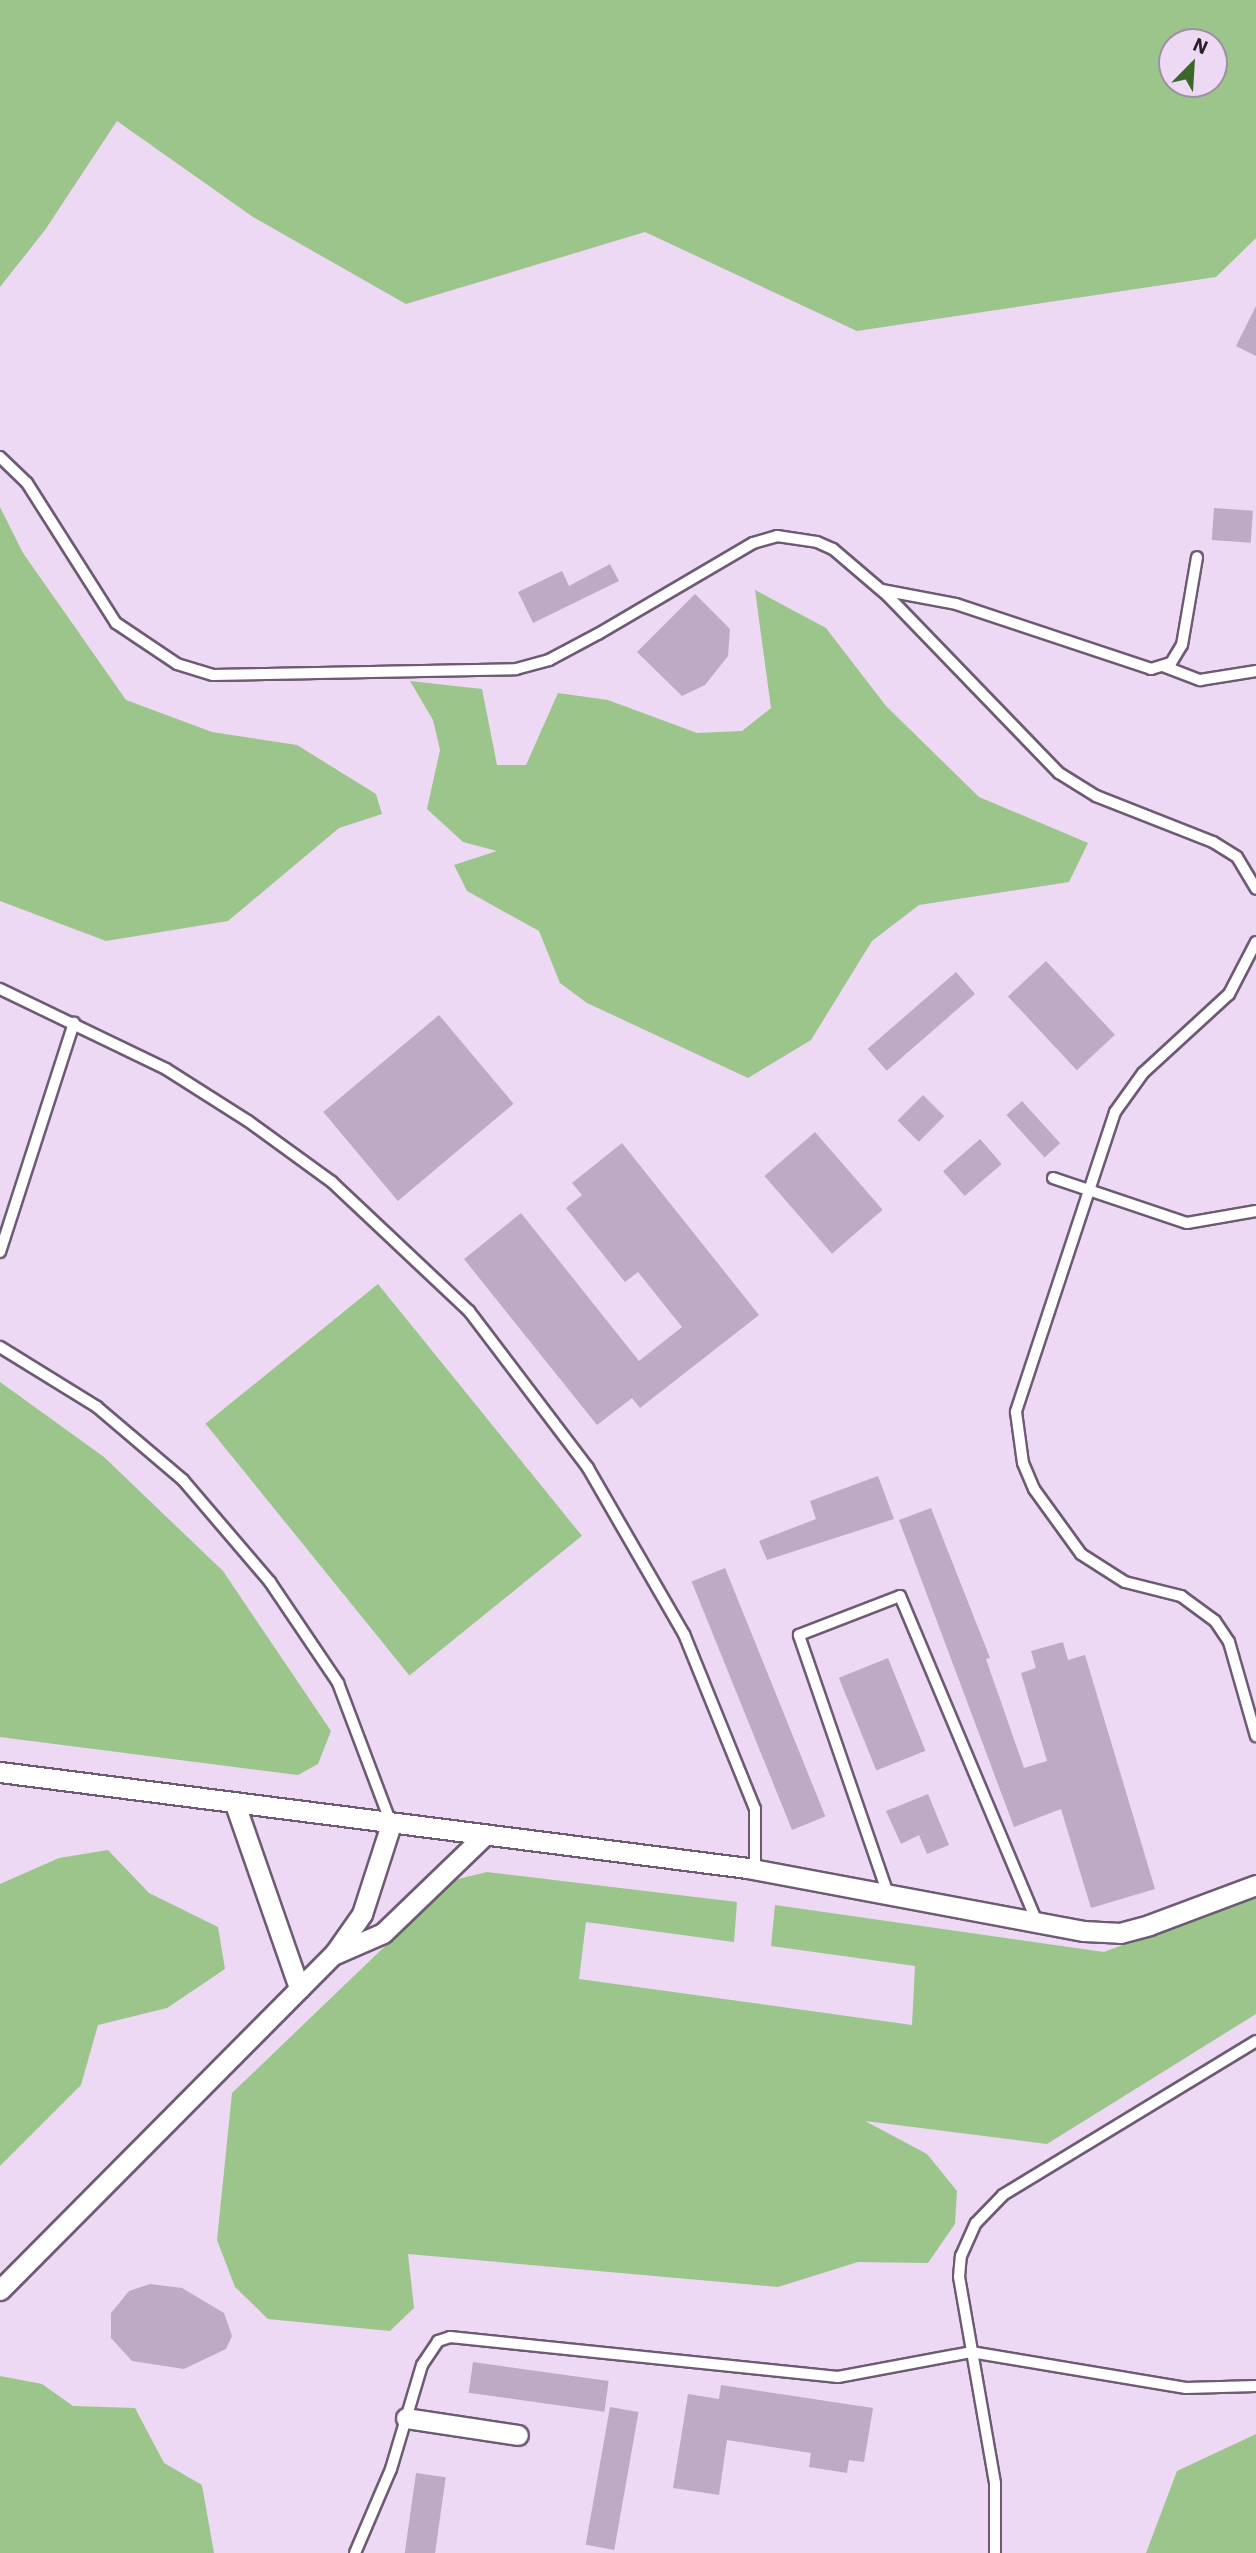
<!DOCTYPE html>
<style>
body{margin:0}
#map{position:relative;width:1256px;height:2553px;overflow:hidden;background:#edd9f4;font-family:"IBM Plex Sans",sans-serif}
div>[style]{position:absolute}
.green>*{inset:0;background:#9bc58a;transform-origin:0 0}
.building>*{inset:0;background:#beaac5;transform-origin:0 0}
.roads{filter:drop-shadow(2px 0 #6d5b73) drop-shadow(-2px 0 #6d5b73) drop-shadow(0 2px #6d5b73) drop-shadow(0 -2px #6d5b73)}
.lane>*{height:10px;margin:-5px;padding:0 5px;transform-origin:5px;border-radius:5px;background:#fff}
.street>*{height:19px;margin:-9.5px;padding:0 9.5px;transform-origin:9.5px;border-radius:9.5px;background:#fff}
span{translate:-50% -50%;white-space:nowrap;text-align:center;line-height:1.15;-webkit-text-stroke:6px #edd9f4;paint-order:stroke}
.north{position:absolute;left:1158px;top:28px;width:70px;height:70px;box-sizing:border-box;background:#edd9f4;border:2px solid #9e8fa4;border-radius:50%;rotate:24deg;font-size:19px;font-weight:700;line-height:28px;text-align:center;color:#28212b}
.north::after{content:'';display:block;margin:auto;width:24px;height:32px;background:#3c6827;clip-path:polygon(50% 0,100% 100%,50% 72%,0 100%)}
</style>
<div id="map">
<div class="green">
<div style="clip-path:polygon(evenodd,0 0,1256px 0,1256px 238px,1216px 277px,857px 331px,645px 232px,406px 304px,253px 217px,117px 121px,45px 230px,0 287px,0 0,1172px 42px,1214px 42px,1214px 84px,1172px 84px,1172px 42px)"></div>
<div style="clip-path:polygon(0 507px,23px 553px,126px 700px,212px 732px,297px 745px,376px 794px,382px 814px,339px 828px,228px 921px,106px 941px,0 901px)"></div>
<div style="clip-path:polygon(755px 590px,826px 628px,886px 706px,979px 797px,1088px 843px,1069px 882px,919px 905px,872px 941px,811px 1040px,748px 1078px,587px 1003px,560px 983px,539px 931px,467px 891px,454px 865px,497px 851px,463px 842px,427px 809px,440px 750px,433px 720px,410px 681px,482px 689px,497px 765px,526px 765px,558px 693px,608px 700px,697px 733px,742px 731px,771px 708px)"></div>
<div style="left:378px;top:1284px;width:324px;height:222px;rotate:51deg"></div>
<div style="clip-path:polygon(0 1382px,104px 1457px,223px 1571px,331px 1731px,318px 1764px,298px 1775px,0 1737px)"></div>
<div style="clip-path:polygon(108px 1850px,149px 1893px,218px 1927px,225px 1969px,167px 2008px,98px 2025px,81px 2085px,0 2166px,0 1884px,59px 1858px)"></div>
<div style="clip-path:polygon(487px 1872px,737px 1902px,734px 1942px,586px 1922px,579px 1979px,912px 2025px,915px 1966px,771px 1946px,775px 1905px,1104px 1952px,1256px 1895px,1256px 2014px,1047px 2144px,865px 2121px,927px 2154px,957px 2191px,955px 2224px,928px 2263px,858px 2262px,778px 2287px,408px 2254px,414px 2308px,390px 2331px,268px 2319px,235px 2287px,217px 2240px,232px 2093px,454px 1880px)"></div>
<div style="clip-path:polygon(0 2376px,42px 2384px,73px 2406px,135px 2408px,164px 2463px,202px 2485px,214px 2553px,0 2553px)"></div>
<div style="clip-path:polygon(1256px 2434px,1256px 2553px,1146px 2553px,1177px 2471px)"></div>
</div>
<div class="building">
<div style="clip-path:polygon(1256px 306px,1256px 356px,1236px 346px)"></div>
<div style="left:1214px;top:508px;width:39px;height:32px;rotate:4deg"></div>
<div style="clip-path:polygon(610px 564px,619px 581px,533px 623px,518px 592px,562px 571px,569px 586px)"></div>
<div style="clip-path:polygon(695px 594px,730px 629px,728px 656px,705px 685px,682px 696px,637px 652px)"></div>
<div style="left:1046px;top:961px;width:101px;height:52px;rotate:47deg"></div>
<div style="left:956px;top:972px;width:29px;height:117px;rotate:49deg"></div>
<div style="left:439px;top:1015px;width:116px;height:151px;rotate:50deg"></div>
<div style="left:923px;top:1095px;width:30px;height:36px;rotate:45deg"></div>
<div style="left:1022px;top:1101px;width:57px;height:21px;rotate:48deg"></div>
<div style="left:815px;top:1132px;width:103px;height:67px;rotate:49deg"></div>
<div style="left:980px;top:1139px;width:33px;height:49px;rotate:49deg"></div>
<div style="clip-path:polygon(622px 1143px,759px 1315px,640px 1408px,632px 1398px,597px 1425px,464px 1259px,521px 1213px,639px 1361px,682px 1327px,638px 1272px,625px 1282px,566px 1208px,582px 1195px,572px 1183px)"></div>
<div style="clip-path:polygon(878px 1476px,894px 1519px,767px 1560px,759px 1541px,816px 1519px,810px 1501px)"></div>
<div style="clip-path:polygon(931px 1508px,990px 1658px,986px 1659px,1024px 1768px,1047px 1761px,1021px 1673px,1036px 1668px,1031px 1651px,1063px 1642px,1068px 1660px,1085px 1655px,1155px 1889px,1091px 1908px,1061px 1809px,1014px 1827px,899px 1520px)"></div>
<div style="left:725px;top:1568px;width:268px;height:36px;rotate:68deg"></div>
<div style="left:888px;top:1658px;width:100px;height:53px;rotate:68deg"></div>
<div style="clip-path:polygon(928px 1794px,949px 1845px,927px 1854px,919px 1835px,901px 1844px,886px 1811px)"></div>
<div style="clip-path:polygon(150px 2284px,182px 2288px,224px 2313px,232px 2336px,226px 2349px,184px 2369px,132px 2361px,111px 2338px,111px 2313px,129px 2291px)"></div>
<div style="left:473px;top:2362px;width:137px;height:31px;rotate:8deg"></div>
<div style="clip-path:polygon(721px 2385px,873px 2408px,864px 2462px,849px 2460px,847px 2473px,809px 2467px,811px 2453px,727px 2440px,719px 2495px,673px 2488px,688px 2394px,719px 2399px)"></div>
<div style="left:610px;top:2407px;width:29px;height:140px;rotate:10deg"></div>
<div style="left:416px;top:2473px;width:30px;height:82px;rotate:8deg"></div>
</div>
<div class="roads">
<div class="lane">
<div style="left:0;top:457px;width:37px;rotate:44deg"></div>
<div style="left:27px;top:483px;width:166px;rotate:57.6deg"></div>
<div style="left:116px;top:623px;width:73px;rotate:33.9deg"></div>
<div style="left:177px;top:664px;width:38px;rotate:17deg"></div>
<div style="left:213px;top:675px;width:303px;rotate:-1.1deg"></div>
<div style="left:516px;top:669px;width:34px;rotate:-15deg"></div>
<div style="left:549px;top:660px;width:55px;rotate:-28deg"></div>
<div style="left:598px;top:634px;width:180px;rotate:-30.4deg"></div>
<div style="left:753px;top:543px;width:25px;rotate:-16deg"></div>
<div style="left:777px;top:536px;width:40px;rotate:8.5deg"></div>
<div style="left:817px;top:542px;width:17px;rotate:24deg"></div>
<div style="left:833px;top:549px;width:72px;rotate:40.5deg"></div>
<div style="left:888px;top:596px;width:246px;rotate:46deg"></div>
<div style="left:1059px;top:773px;width:44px;rotate:31.9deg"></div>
<div style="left:1096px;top:796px;width:126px;rotate:21.5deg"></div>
<div style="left:1213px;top:842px;width:28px;rotate:32deg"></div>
<div style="left:1237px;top:857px;width:37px;rotate:59deg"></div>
<div style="left:882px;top:590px;width:75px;rotate:10.7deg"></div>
<div style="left:956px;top:604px;width:206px;rotate:18.4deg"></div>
<div style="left:1151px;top:669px;width:21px;rotate:-17deg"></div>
<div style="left:1171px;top:663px;width:21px;rotate:-59deg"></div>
<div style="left:1182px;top:645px;width:89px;rotate:-80.3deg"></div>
<div style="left:1163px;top:666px;width:40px;rotate:21deg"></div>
<div style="left:1200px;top:680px;width:57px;rotate:-9.1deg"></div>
<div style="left:1256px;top:942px;width:59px;rotate:117.4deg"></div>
<div style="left:1229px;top:994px;width:117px;rotate:137.4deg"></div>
<div style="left:1143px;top:1073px;width:48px;rotate:125.7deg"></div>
<div style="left:1115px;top:1112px;width:316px;rotate:108.3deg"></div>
<div style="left:1016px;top:1412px;width:51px;rotate:82.2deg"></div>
<div style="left:1023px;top:1463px;width:28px;rotate:67deg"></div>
<div style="left:1034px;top:1489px;width:80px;rotate:54.1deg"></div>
<div style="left:1081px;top:1554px;width:52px;rotate:32.5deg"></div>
<div style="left:1125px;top:1582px;width:58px;rotate:14deg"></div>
<div style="left:1181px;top:1596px;width:42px;rotate:36.3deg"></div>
<div style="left:1215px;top:1621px;width:25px;rotate:56deg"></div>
<div style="left:1229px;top:1642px;width:98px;rotate:74deg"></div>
<div style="left:0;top:989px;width:184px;rotate:25.7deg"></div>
<div style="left:166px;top:1069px;width:97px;rotate:32.4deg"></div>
<div style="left:248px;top:1121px;width:104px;rotate:36deg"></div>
<div style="left:332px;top:1182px;width:188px;rotate:43.3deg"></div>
<div style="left:469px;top:1311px;width:197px;rotate:52.8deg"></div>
<div style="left:588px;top:1468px;width:192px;rotate:60deg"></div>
<div style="left:684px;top:1634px;width:189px;rotate:67.9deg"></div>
<div style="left:755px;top:1809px;width:61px;rotate:90deg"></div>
<div style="left:1053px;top:1178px;width:141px;rotate:18.6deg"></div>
<div style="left:1187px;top:1223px;width:70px;rotate:-9.9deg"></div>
<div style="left:0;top:1252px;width:241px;rotate:-72.1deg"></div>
<div style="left:0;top:1347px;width:114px;rotate:31.7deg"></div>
<div style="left:97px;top:1407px;width:113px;rotate:40.3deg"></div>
<div style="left:183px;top:1480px;width:134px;rotate:49.5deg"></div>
<div style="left:270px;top:1582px;width:122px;rotate:56deg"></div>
<div style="left:338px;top:1683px;width:150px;rotate:69.3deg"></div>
<div style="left:888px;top:1894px;width:274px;rotate:-109deg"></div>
<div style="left:799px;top:1635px;width:108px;rotate:-21.1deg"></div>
<div style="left:900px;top:1596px;width:354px;rotate:67.2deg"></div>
<div style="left:355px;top:2553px;width:91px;rotate:-66.8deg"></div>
<div style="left:391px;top:2469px;width:109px;rotate:-73.4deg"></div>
<div style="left:422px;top:2365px;width:29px;rotate:-56deg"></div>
<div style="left:438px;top:2341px;width:13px;rotate:-18deg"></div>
<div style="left:450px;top:2337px;width:390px;rotate:5.9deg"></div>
<div style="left:838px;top:2377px;width:135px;rotate:-10.6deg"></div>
<div style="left:971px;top:2352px;width:218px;rotate:9.5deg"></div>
<div style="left:1186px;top:2388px;width:70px;rotate:-1.6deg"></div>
<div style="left:995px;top:2553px;width:70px;rotate:-90deg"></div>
<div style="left:995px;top:2483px;width:209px;rotate:-99.9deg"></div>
<div style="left:959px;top:2277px;width:21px;rotate:-85deg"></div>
<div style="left:961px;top:2256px;width:36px;rotate:-66deg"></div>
<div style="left:976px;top:2223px;width:39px;rotate:-46deg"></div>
<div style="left:1003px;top:2195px;width:296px;rotate:-31.3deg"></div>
</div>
<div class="street">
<div style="left:0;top:1772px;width:753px;rotate:7.32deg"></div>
<div style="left:747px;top:1868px;width:343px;rotate:10.6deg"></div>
<div style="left:1084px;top:1931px;width:36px;rotate:3deg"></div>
<div style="left:1120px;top:1933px;width:30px;rotate:-15deg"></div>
<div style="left:1149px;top:1925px;width:114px;rotate:-20.5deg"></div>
<div style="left:235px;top:1804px;width:195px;rotate:70.8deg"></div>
<div style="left:335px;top:1954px;width:52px;rotate:-23.6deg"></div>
<div style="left:383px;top:1933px;width:141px;rotate:-43.9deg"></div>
<div style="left:0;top:2290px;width:474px;rotate:-45.2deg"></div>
<div style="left:334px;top:1954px;width:49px;rotate:-55deg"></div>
<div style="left:362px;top:1914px;width:95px;rotate:-72.1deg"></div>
<div style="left:406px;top:2418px;width:113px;rotate:8.6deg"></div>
</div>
</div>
<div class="north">N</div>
</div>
